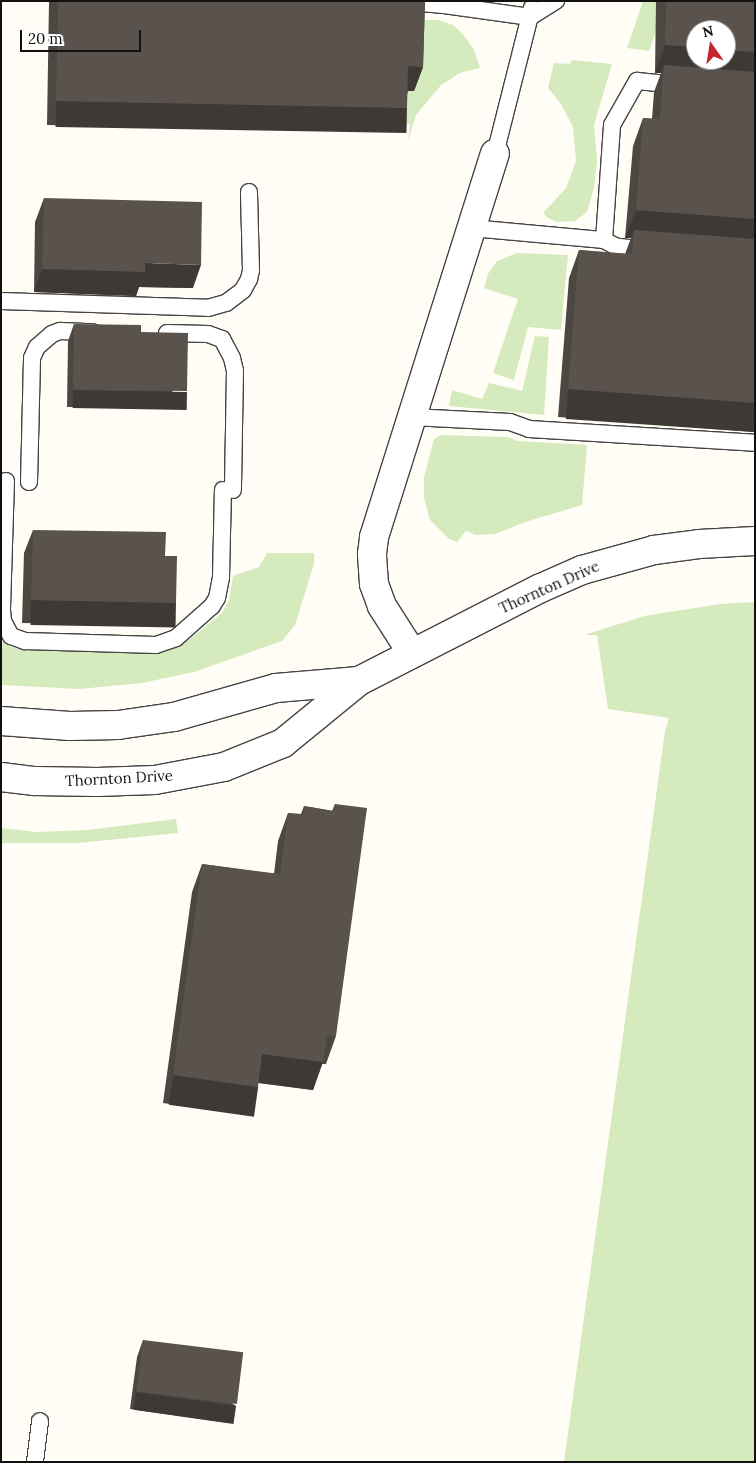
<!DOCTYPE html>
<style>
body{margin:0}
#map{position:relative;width:756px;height:1463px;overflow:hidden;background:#fffdf5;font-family:Lora,serif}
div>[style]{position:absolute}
.green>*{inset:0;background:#d5ebbd}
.roads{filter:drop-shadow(1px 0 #444) drop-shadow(-1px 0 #444) drop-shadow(0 1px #444) drop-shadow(0 -1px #444)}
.service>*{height:16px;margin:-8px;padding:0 8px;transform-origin:8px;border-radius:8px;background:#fff}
.minor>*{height:28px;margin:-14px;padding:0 14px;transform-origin:14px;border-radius:14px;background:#fff}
.wall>*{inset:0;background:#4d4742}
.shaded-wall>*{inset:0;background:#3f3936;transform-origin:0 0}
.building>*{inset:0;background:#5a524d;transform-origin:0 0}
span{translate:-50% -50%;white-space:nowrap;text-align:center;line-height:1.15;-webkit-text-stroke:5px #fff;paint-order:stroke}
.street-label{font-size:15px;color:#111}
.frame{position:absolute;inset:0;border:2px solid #111;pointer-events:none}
.north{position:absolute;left:686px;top:20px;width:50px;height:50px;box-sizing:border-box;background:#fff;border:1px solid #a0a0a0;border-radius:50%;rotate:347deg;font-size:14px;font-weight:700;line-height:20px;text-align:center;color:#111}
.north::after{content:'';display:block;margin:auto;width:18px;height:22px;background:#c4262e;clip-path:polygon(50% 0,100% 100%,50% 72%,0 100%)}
.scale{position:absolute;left:20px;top:30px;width:121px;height:22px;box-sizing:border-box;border:2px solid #111;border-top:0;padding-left:6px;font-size:15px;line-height:18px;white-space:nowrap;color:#111;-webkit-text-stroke:4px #fff;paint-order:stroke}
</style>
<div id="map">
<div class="green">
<div style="clip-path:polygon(643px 1px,667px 1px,649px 51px,627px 48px)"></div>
<div style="clip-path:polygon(415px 20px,439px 20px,453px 25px,463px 34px,474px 50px,480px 68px,460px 73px,441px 85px,416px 115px,408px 141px,410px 124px,399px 124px)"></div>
<div style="clip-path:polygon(572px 60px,612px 64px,594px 125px,597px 161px,594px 188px,587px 212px,575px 221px,557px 222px,548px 218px,543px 213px,566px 188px,576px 161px,573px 127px,561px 104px,548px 88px,554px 63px,570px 64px)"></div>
<div style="clip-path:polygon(517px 253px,568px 255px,561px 330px,528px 327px,514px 380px,493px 373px,518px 299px,484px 288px,488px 274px,497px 261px)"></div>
<div style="clip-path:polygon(535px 336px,549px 337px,544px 415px,449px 406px,452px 390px,482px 399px,489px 383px,522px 391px)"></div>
<div style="clip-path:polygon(441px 435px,507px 437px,518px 441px,587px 445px,582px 505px,522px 523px,496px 534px,476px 535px,466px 531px,457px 542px,448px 538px,430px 520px,424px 498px,424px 477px,434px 439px)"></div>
<div style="clip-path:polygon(267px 553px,314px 553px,314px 564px,295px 625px,282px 641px,194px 672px,142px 683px,80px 689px,1px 685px,1px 641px,16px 649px,155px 653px,190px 639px,222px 613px,229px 600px,233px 576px,259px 567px)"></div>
<div style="clip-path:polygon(755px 602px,755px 1462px,564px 1462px,665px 731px,669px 718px,608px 709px,597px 635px,584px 635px,644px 616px,720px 604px)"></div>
<div style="clip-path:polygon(176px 819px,178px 833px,78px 843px,3px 843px,1px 851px,1px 828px,36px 832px,87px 830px)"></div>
</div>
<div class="roads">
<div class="service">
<div style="left:396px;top:1px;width:48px;rotate:4.8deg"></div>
<div style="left:444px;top:5px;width:87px;rotate:7.9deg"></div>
<div style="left:530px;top:17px;width:31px;rotate:-32deg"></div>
<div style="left:495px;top:154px;width:151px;rotate:-75.8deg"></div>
<div style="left:471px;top:228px;width:134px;rotate:5.2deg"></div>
<div style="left:648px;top:250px;width:31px;rotate:-174deg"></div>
<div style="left:617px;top:247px;width:15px;rotate:-152deg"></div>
<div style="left:604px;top:240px;width:115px;rotate:-86deg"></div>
<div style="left:612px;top:125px;width:51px;rotate:-60.4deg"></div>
<div style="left:637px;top:81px;width:41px;rotate:5.6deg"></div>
<div style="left:1px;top:301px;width:207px;rotate:1.9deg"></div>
<div style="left:208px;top:308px;width:19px;rotate:-16deg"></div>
<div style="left:226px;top:303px;width:21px;rotate:-37deg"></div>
<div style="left:243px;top:290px;width:13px;rotate:-61deg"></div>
<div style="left:249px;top:279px;width:9px;rotate:-77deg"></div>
<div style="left:251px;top:270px;width:78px;rotate:-91.5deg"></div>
<div style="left:167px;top:333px;width:41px;rotate:1.4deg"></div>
<div style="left:208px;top:334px;width:15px;rotate:20deg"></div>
<div style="left:222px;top:339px;width:21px;rotate:62deg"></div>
<div style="left:232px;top:358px;width:13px;rotate:77deg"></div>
<div style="left:235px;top:371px;width:119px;rotate:91deg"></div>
<div style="left:411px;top:417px;width:99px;rotate:2.9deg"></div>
<div style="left:510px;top:422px;width:20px;rotate:20deg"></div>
<div style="left:529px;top:429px;width:226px;rotate:3.5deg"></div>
<div style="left:6px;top:481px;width:129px;rotate:91.8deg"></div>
<div style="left:2px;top:610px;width:11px;rotate:85deg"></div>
<div style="left:3px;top:621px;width:17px;rotate:62deg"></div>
<div style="left:11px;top:636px;width:15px;rotate:20deg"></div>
<div style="left:25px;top:641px;width:131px;rotate:1.7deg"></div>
<div style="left:156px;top:645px;width:21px;rotate:-19deg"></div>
<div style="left:176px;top:638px;width:48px;rotate:-41.6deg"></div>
<div style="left:212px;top:606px;width:9px;rotate:-58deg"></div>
<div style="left:217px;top:598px;width:21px;rotate:-79deg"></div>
<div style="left:221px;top:577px;width:87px;rotate:-88.7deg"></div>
<div style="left:29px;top:482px;width:124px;rotate:-88.6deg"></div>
<div style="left:32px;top:358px;width:12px;rotate:-66deg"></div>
<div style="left:37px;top:347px;width:20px;rotate:-41deg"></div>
<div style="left:52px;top:334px;width:9px;rotate:-21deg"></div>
<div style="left:60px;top:331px;width:33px;rotate:2deg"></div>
<div style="left:35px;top:1462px;width:41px;rotate:-83deg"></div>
</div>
<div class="minor">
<div style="left:412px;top:653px;width:56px;rotate:-122.6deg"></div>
<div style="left:382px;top:606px;width:23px;rotate:-110deg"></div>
<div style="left:374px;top:584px;width:30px;rotate:-94deg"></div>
<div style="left:372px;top:554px;width:17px;rotate:-83deg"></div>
<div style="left:374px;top:537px;width:402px;rotate:-72.5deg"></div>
<div style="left:1px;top:721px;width:69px;rotate:4.1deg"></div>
<div style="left:70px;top:726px;width:48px;rotate:-1.2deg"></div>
<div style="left:118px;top:725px;width:57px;rotate:-8.1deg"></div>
<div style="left:174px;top:717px;width:106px;rotate:-15.9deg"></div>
<div style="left:276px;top:688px;width:83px;rotate:-4.8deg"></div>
<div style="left:1px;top:777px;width:34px;rotate:7deg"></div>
<div style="left:35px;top:781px;width:62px;rotate:0.9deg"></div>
<div style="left:97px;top:782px;width:58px;rotate:-2deg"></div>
<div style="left:155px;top:780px;width:70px;rotate:-10.7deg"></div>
<div style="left:224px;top:767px;width:64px;rotate:-22.1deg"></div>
<div style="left:283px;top:743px;width:98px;rotate:-39.2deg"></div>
<div style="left:359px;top:681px;width:204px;rotate:-27.1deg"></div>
<div style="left:541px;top:588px;width:45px;rotate:-23.7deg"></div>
<div style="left:582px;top:570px;width:75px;rotate:-15.5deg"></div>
<div style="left:654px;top:550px;width:45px;rotate:-7.6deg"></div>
<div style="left:699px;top:544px;width:56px;rotate:-3.1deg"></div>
</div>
</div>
<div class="wall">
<div style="clip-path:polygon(49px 1px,425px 1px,423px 67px,414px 91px,408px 91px,398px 132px,47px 125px)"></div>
<div style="clip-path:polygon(656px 1px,755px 1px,755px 432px,558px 417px,569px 278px,579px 250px,625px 254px,631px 238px,625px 238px,633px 146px,643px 118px,652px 119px,654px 92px,661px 73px,655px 73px)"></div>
<div style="clip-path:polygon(44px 198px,193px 288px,139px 287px,136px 296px,34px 292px,35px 222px)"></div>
<div style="clip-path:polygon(74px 324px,141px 332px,181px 408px,67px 407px,68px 341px)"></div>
<div style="clip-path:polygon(33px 530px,176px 603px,167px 626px,22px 623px,24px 553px)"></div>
<div style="clip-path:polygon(335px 804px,336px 1036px,326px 1064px,322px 1064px,313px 1090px,258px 1083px,258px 1087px,248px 1115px,163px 1103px,192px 892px,202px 864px,274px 874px,278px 841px,288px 813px,301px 814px,304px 806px,332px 811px)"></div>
<div style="clip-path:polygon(143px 1340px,236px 1406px,229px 1423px,130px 1409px,137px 1357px)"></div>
</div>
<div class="shaded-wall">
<div style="clip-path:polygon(665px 45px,696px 47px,696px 60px,726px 60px,726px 50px,755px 52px,755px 81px,664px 65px,661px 73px,655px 73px)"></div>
<div style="clip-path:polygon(408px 66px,423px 67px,414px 91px,399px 91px)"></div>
<div style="left:56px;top:101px;width:351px;height:26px;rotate:1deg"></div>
<div style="clip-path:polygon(636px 210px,755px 219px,755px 248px,634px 230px,631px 238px,625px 238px)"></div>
<div style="clip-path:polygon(145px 263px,201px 265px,193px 288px,139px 287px,136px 296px,34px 292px,42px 269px)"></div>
<div style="left:568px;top:389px;width:188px;height:30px;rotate:4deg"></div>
<div style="left:73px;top:390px;width:114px;height:18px;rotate:1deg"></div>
<div style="left:31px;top:600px;width:145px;height:25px;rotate:1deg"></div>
<div style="clip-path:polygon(262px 1054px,323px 1062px,313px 1090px,252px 1082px)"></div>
<div style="left:173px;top:1075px;width:86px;height:30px;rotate:8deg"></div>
<div style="left:136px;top:1392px;width:101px;height:18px;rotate:8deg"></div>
</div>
<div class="building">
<div style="clip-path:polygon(58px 1px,425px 1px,423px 67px,408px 66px,407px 108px,56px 101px)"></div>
<div style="clip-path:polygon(666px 1px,755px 1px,755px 52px,726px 50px,726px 30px,696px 30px,696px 47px,665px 45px)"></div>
<div style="clip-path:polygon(664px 65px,755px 72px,755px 219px,636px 210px,643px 118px,660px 119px)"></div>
<div style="clip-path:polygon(44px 198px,202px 202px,201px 265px,145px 263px,145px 272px,42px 269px)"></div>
<div style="clip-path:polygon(634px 230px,755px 239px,755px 403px,568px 389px,579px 250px,632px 254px)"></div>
<div style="clip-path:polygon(74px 324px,141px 325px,141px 332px,188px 333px,187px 391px,73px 390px)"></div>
<div style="clip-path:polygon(33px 530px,166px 532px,165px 556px,177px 556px,176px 603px,31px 600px)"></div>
<div style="clip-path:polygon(335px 804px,367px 808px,336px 1036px,327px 1035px,323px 1062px,262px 1054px,258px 1087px,173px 1075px,202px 864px,280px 874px,288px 813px,303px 815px,304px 806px,334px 811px)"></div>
<div style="left:143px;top:1340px;width:101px;height:52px;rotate:7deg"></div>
</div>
<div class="street-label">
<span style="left:549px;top:587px;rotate:-24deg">Thornton Drive</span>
<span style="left:119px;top:778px;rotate:-3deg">Thornton Drive</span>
</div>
<div class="frame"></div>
<div class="north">N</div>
<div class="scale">20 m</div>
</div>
